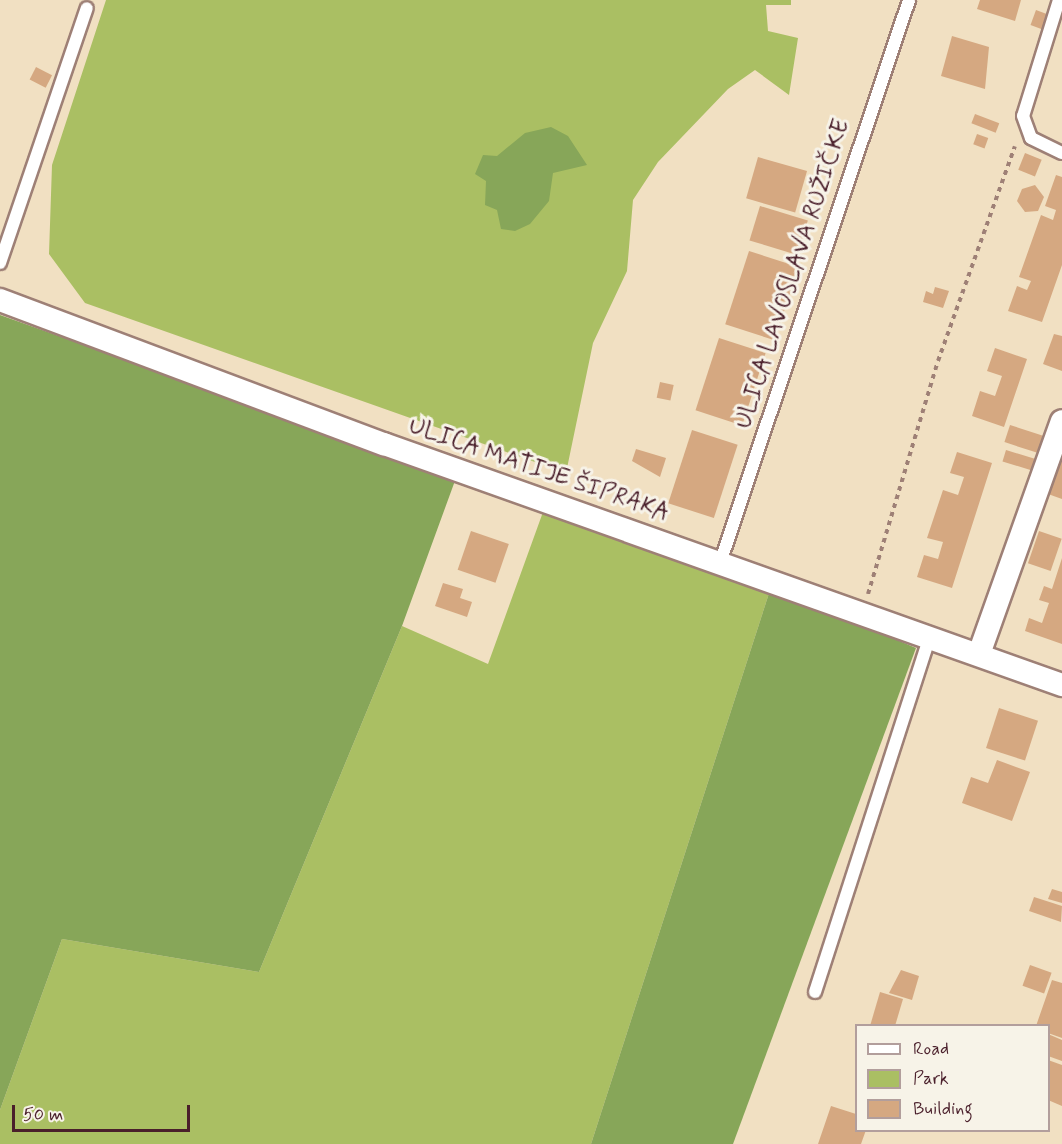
<!DOCTYPE html>
<meta charset="utf-8">
<style>
body{margin:0}
#map{position:relative;width:1062px;height:1144px;overflow:hidden;background:#f1e0c2;font-family:Mynerve,sans-serif}
div>[style]{position:absolute}
.green>*{inset:0;background:#aabf63}
.forest>*{inset:0;background:#87a659}
.building>*{inset:0;background:#d5a881;transform-origin:0 0}
.path>*{height:4px;margin-top:-2px;transform-origin:0;background:repeating-linear-gradient(90deg,#9e8076 0 4.5px,transparent 0 9px)}
.roads{filter:drop-shadow(2px 0 #9e8076) drop-shadow(-2px 0 #9e8076) drop-shadow(0 2px #9e8076) drop-shadow(0 -2px #9e8076)}
.lane>*{height:12px;margin:-6px;padding:0 6px;transform-origin:6px;border-radius:6px;background:#fff}
.street>*{height:22px;margin:-11px;padding:0 11px;transform-origin:11px;border-radius:11px;background:#fff}
span{translate:-50% -50%;white-space:nowrap;text-align:center;line-height:1.15;-webkit-text-stroke:6px #f7f3e8;paint-order:stroke}
.street-label{font-size:24px;color:#4a1f2b}
.legend{position:absolute;left:855px;top:1024px;width:195px;height:108px;box-sizing:border-box;background:#f7f3e8;border:2px solid #b29e9c;margin:0;padding:8px 10px;list-style:none;font-size:18px;color:#4a1f2b}
.legend li{display:flex;align-items:center;gap:12px;height:30px}
.legend b{width:30px;border:2px solid #b29e9c}
.scale{position:absolute;left:12px;top:1105px;width:178px;height:27px;box-sizing:border-box;border:3px solid #4a1f2b;border-top:0;padding-left:8px;font-size:18px;line-height:21px;white-space:nowrap;color:#4a1f2b;-webkit-text-stroke:4px #f7f3e8;paint-order:stroke}
</style>
<div id="map">
<div class="green">
<div style="clip-path:polygon(106px 0,791px 0,791px 5px,766px 5px,768px 31px,798px 38px,789px 95px,755px 70px,728px 89px,658px 162px,633px 200px,627px 271px,593px 343px,566px 473px,85px 303px,49px 254px,52px 165px)"></div>
<div style="clip-path:polygon(543px 512px,771px 587px,591px 1144px,0 1144px,0 1110px,62px 939px,259px 972px,402px 626px,488px 664px)"></div>
</div>
<div class="forest">
<div style="clip-path:polygon(551px 127px,568px 136px,587px 165px,553px 173px,549px 201px,530px 224px,515px 231px,501px 229px,497px 210px,485px 205px,486px 181px,475px 174px,483px 155px,497px 156px,525px 133px)"></div>
<div style="clip-path:polygon(0 315px,456px 478px,402px 626px,259px 972px,62px 939px,0 1110px)"></div>
<div style="clip-path:polygon(771px 587px,916px 648px,733px 1144px,591px 1144px)"></div>
</div>
<div class="building">
<div style="clip-path:polygon(980px 0,1021px 0,1015px 21px,977px 9px)"></div>
<div style="left:1036px;top:10px;width:15px;height:16px;rotate:20deg"></div>
<div style="clip-path:polygon(952px 36px,989px 47px,985px 89px,941px 76px)"></div>
<div style="left:36px;top:67px;width:18px;height:14px;rotate:27deg"></div>
<div style="left:975px;top:114px;width:26px;height:10px;rotate:21deg"></div>
<div style="left:977px;top:134px;width:12px;height:11px;rotate:20deg"></div>
<div style="left:1025px;top:153px;width:18px;height:18px;rotate:22deg"></div>
<div style="left:758px;top:157px;width:51px;height:43px;rotate:16deg"></div>
<div style="clip-path:polygon(1056px 175px,1062px 177px,1062px 265px,1042px 322px,1008px 311px,1017px 286px,1027px 290px,1031px 281px,1019px 277px,1041px 215px,1053px 220px,1056px 210px,1045px 206px)"></div>
<div style="clip-path:polygon(1035px 185px,1044px 197px,1038px 211px,1025px 212px,1017px 201px,1022px 189px)"></div>
<div style="left:760px;top:206px;width:50px;height:36px;rotate:17deg"></div>
<div style="left:749px;top:251px;width:52px;height:77px;rotate:18deg"></div>
<div style="clip-path:polygon(935px 287px,949px 291px,943px 308px,923px 302px,926px 291px,933px 294px)"></div>
<div style="clip-path:polygon(1054px 334px,1062px 336px,1062px 371px,1043px 364px)"></div>
<div style="left:719px;top:338px;width:49px;height:76px;rotate:18deg"></div>
<div style="clip-path:polygon(995px 348px,1027px 359px,1004px 427px,972px 416px,980px 391px,995px 396px,1002px 376px,987px 371px)"></div>
<div style="left:660px;top:382px;width:14px;height:16px;rotate:12deg"></div>
<div style="left:1010px;top:425px;width:38px;height:18px;rotate:18deg"></div>
<div style="left:692px;top:430px;width:48px;height:77px;rotate:18deg"></div>
<div style="clip-path:polygon(636px 449px,666px 458px,660px 477px,632px 461px)"></div>
<div style="left:1006px;top:450px;width:30px;height:12px;rotate:17deg"></div>
<div style="clip-path:polygon(957px 452px,992px 463px,952px 588px,917px 577px,924px 555px,938px 559px,943px 542px,927px 538px,943px 490px,958px 495px,964px 477px,950px 473px)"></div>
<div style="clip-path:polygon(1062px 454px,1062px 499px,1048px 494px)"></div>
<div style="left:471px;top:531px;width:40px;height:41px;rotate:19deg"></div>
<div style="left:1039px;top:531px;width:24px;height:34px;rotate:19deg"></div>
<div style="clip-path:polygon(1062px 558px,1062px 644px,1025px 631px,1029px 618px,1042px 623px,1049px 603px,1039px 600px,1044px 586px,1052px 589px)"></div>
<div style="clip-path:polygon(443px 583px,463px 589px,460px 598px,472px 602px,467px 617px,435px 606px)"></div>
<div style="left:999px;top:708px;width:41px;height:42px;rotate:18deg"></div>
<div style="clip-path:polygon(997px 760px,1030px 772px,1012px 821px,962px 803px,971px 777px,988px 783px)"></div>
<div style="clip-path:polygon(1052px 889px,1062px 892px,1062px 903px,1048px 899px)"></div>
<div style="clip-path:polygon(1034px 897px,1062px 906px,1061px 922px,1029px 911px)"></div>
<div style="left:1030px;top:965px;width:23px;height:22px;rotate:20deg"></div>
<div style="clip-path:polygon(901px 970px,919px 976px,912px 1000px,889px 993px)"></div>
<div style="clip-path:polygon(1052px 980px,1062px 983px,1062px 1038px,1048px 1033px,1048px 1026px,1036px 1026px)"></div>
<div style="clip-path:polygon(880px 992px,903px 999px,895px 1026px,870px 1026px)"></div>
<div style="clip-path:polygon(1048px 1034px,1062px 1040px,1062px 1061px,1048px 1056px)"></div>
<div style="clip-path:polygon(1048px 1060px,1062px 1065px,1062px 1106px,1048px 1100px)"></div>
<div style="clip-path:polygon(831px 1106px,856px 1114px,856px 1130px,866px 1130px,861px 1144px,818px 1144px)"></div>
</div>
<div class="path">
<div style="left:868px;top:594px;width:243px;rotate:-73.3deg"></div>
<div style="left:938px;top:361px;width:228px;rotate:-70.3deg"></div>
</div>
<div class="roads">
<div class="lane">
<div style="left:1059px;top:0;width:121px;rotate:107.2deg"></div>
<div style="left:1023px;top:116px;width:23px;rotate:70deg"></div>
<div style="left:1031px;top:138px;width:34px;rotate:26deg"></div>
<div style="left:0;top:263px;width:269px;rotate:-71.2deg"></div>
<div style="left:720px;top:563px;width:594px;rotate:-71.44deg"></div>
<div style="left:815px;top:992px;width:374px;rotate:-72.1deg"></div>
</div>
<div class="street">
<div style="left:0;top:300px;width:410px;rotate:20.6deg"></div>
<div style="left:384px;top:444px;width:720px;rotate:19.57deg"></div>
<div style="left:979px;top:654px;width:247px;rotate:-70.4deg"></div>
</div>
</div>
<div class="street-label">
<span style="left:793px;top:274px;rotate:-72deg">ULICA LAVOSLAVA RUŽIČKE</span>
<span style="left:539px;top:470px;rotate:19deg">ULICA MATIJE ŠIPRAKA</span>
</div>
<ul class="legend">
<li><b style="height:8px;background:#fff"></b>Road</li>
<li><b style="height:16px;background:#aabf63"></b>Park</li>
<li><b style="height:16px;background:#d5a881"></b>Building</li>
</ul>
<div class="scale">50 m</div>
</div>
